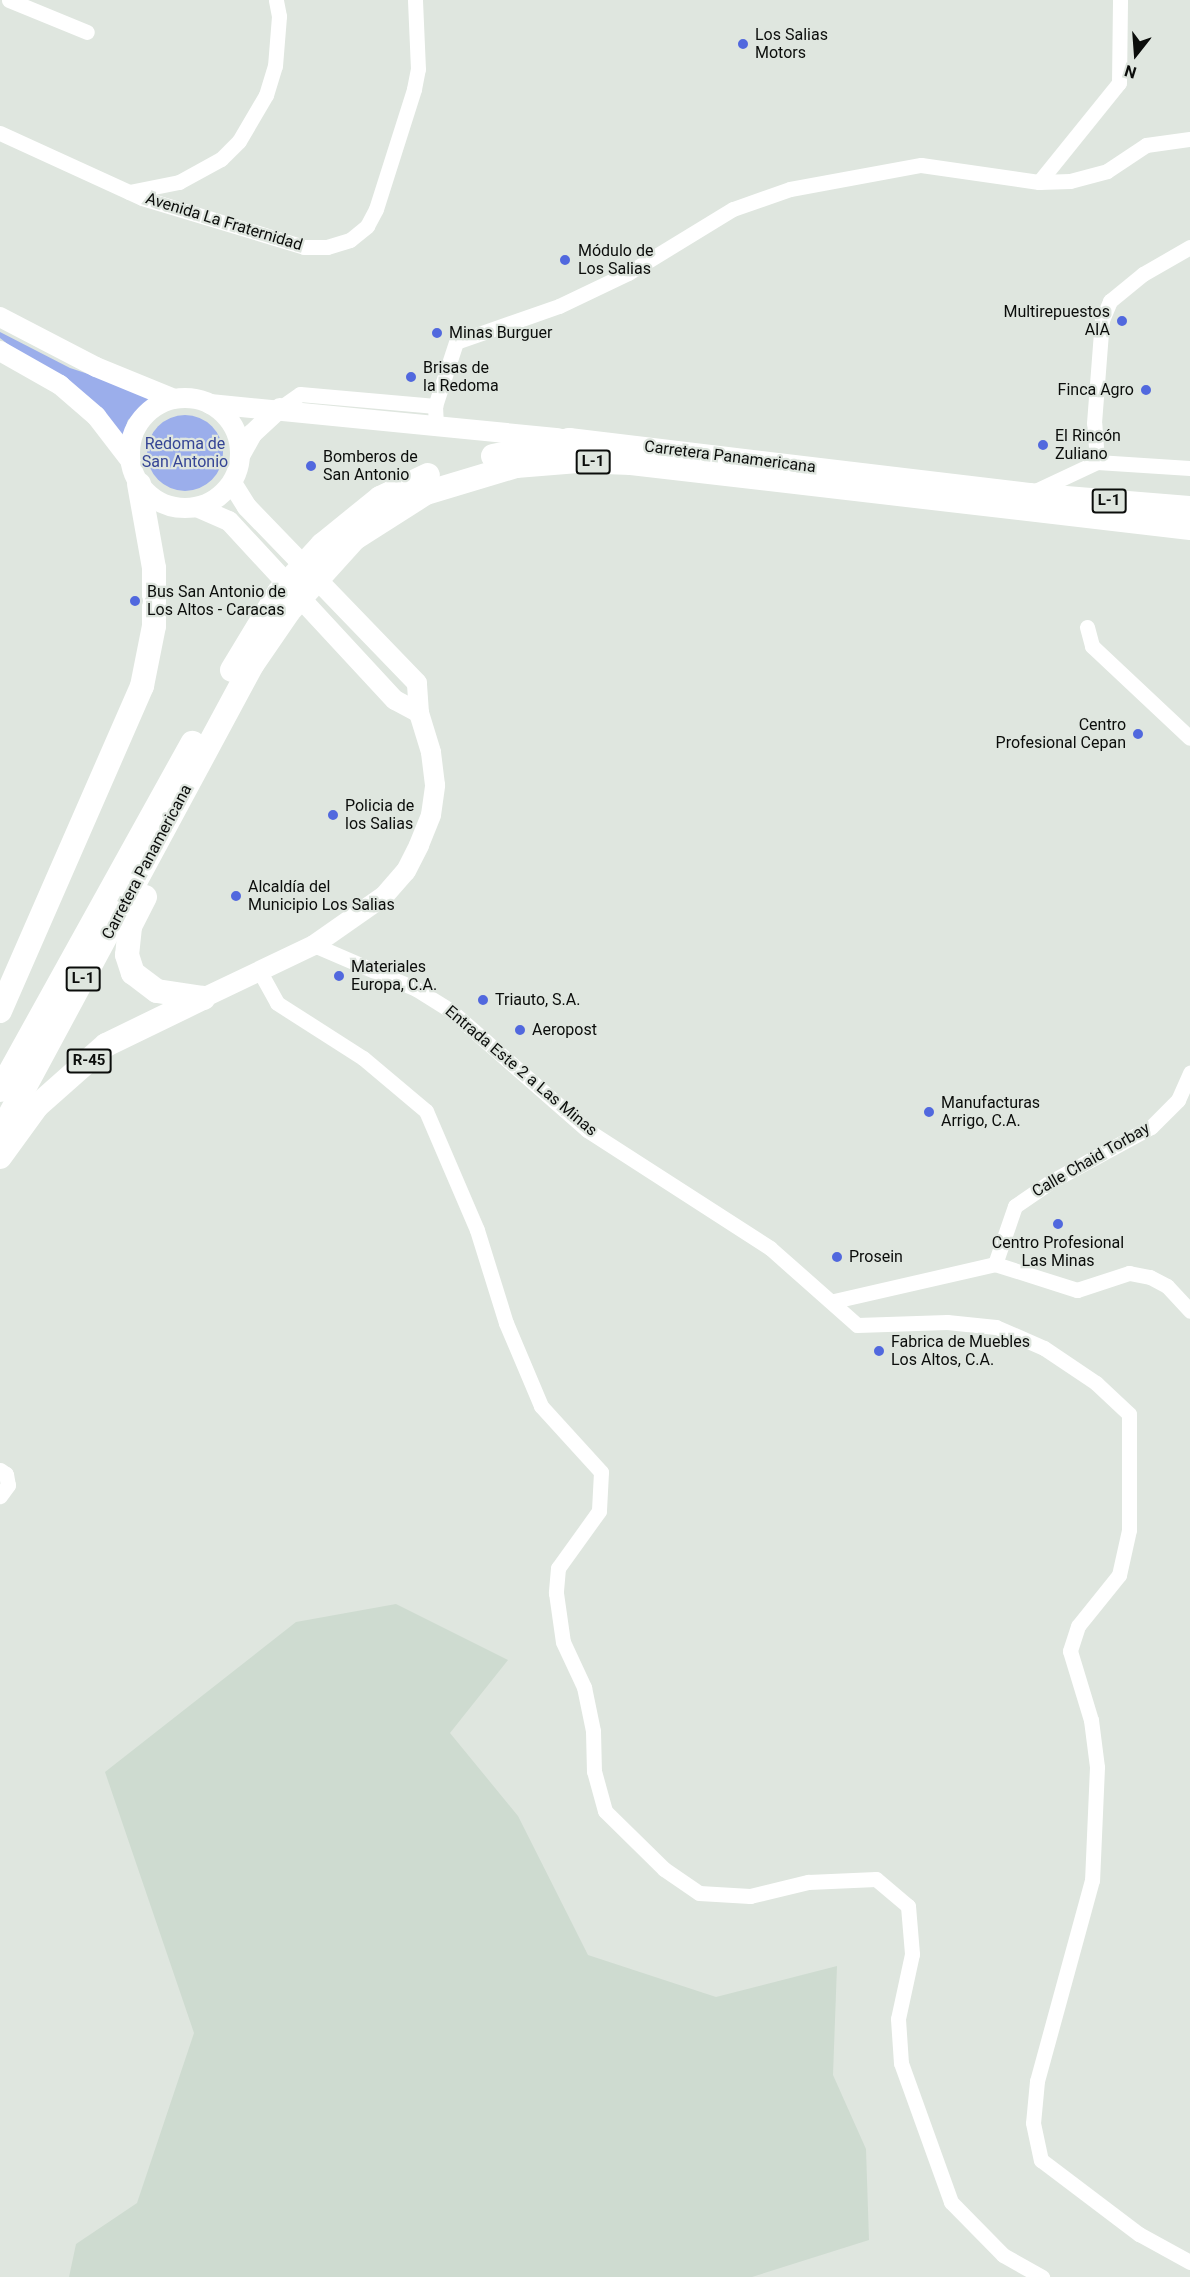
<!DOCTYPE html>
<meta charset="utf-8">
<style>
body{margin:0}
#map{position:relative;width:1190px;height:2277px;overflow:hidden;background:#dfe6df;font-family:Roboto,sans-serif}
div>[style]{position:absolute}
.built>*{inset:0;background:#cedbd0}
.green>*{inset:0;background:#9baeeb}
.round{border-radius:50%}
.minor>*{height:15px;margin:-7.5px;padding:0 7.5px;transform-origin:7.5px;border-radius:7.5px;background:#fff}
.tertiary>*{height:20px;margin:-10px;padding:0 10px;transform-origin:10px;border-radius:10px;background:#fff}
.tertiary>.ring{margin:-10px;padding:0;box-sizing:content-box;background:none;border:20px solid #fff;border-radius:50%}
.primary>*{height:24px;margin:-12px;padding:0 12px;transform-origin:12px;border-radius:12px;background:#fff}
.dots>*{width:16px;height:16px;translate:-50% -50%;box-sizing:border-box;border:3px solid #dfe6df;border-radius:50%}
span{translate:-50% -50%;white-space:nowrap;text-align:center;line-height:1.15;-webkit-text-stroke:4.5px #dfe6df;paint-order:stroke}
.shield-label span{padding:2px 4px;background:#dfe6df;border:2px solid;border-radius:4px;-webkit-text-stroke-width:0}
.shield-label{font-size:15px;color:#0b0d0b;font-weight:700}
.poi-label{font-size:16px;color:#0b0d0b}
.left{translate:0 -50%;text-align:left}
.right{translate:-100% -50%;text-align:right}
.street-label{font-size:16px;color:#0b0d0b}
.park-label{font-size:16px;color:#354595}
.north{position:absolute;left:1106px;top:24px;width:60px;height:60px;-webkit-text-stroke:4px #dfe6df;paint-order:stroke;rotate:197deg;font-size:16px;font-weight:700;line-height:24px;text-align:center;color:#0b0d0b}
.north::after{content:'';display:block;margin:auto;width:21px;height:27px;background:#0b0d0b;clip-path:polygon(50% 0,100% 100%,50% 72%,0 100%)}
</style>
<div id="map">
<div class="built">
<div style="clip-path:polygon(396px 1604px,508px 1660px,450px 1733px,518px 1816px,588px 1955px,716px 1997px,837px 1966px,833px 2075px,866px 2149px,869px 2240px,752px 2277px,69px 2277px,76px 2244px,137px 2203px,194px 2033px,105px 1772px,296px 1622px)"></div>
</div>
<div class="green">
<div style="clip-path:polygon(0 332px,70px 368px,155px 396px,128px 420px,123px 436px,0 338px)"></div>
<div class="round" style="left:147px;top:415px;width:76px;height:76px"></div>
</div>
<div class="minor">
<div style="left:9px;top:0;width:84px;rotate:22.3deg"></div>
<div style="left:0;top:133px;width:156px;rotate:24.6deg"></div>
<div style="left:142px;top:198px;width:169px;rotate:16.8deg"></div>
<div style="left:304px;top:247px;width:23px"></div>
<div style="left:327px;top:247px;width:24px;rotate:-17deg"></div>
<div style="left:350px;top:240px;width:22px;rotate:-39deg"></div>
<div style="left:367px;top:226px;width:19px;rotate:-62deg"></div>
<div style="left:376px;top:209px;width:126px;rotate:-72.4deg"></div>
<div style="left:414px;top:89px;width:20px;rotate:-79deg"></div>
<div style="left:418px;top:69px;width:69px;rotate:-92.5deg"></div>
<div style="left:1039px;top:182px;width:127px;rotate:-51.1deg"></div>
<div style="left:1119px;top:83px;width:83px;rotate:-89.3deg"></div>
<div style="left:129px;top:192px;width:51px;rotate:-11.3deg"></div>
<div style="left:179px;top:182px;width:48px;rotate:-28.7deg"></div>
<div style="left:221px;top:159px;width:25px;rotate:-45deg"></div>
<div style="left:239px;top:141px;width:53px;rotate:-59.6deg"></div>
<div style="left:266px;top:95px;width:30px;rotate:-73deg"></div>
<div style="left:275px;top:66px;width:50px;rotate:-85.4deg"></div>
<div style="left:279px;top:16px;width:16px;rotate:-101deg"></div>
<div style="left:280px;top:408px;width:24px;rotate:-35deg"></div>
<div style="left:300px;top:394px;width:136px;rotate:5.1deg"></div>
<div style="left:436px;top:425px;width:19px;rotate:-93deg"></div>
<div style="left:435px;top:406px;width:67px;rotate:-71.8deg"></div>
<div style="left:456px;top:342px;width:109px;rotate:-19.3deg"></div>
<div style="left:559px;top:306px;width:76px;rotate:-25.6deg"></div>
<div style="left:628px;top:273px;width:123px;rotate:-31.4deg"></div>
<div style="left:733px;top:209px;width:60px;rotate:-19.3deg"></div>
<div style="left:790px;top:189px;width:133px;rotate:-10.4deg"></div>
<div style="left:921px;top:165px;width:119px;rotate:8.2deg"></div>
<div style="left:1039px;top:182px;width:31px;rotate:-2deg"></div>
<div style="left:1070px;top:181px;width:38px;rotate:-15deg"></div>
<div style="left:1107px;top:171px;width:47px;rotate:-33.7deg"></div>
<div style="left:1146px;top:145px;width:44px;rotate:-7.8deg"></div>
<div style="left:1097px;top:462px;width:93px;rotate:3.7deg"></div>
<div style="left:1031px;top:493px;width:73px;rotate:-25.2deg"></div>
<div style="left:1097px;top:462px;width:39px;rotate:-94deg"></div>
<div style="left:1094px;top:423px;width:103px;rotate:-85.6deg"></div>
<div style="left:1102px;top:320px;width:21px;rotate:-67deg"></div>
<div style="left:1110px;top:301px;width:43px;rotate:-39.3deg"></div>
<div style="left:1143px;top:274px;width:54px;rotate:-29.9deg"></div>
<div style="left:1087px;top:627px;width:20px;rotate:75deg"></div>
<div style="left:1092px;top:646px;width:134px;rotate:43.2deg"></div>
<div style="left:314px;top:945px;width:111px;rotate:23.3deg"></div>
<div style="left:416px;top:989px;width:40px;rotate:32deg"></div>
<div style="left:450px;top:1010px;width:182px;rotate:41.2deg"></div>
<div style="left:587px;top:1130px;width:218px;rotate:32.8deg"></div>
<div style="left:770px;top:1248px;width:116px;rotate:41.5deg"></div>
<div style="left:857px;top:1325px;width:90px;rotate:-1.9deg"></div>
<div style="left:947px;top:1322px;width:49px;rotate:5.8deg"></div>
<div style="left:996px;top:1327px;width:52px;rotate:23.6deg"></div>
<div style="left:1044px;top:1348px;width:63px;rotate:33.9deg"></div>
<div style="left:1096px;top:1383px;width:45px;rotate:43.2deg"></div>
<div style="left:1129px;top:1414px;width:116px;rotate:90deg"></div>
<div style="left:1129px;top:1530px;width:46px;rotate:102.5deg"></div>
<div style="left:1119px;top:1575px;width:65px;rotate:128.8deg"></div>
<div style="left:1078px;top:1626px;width:26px;rotate:108deg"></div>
<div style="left:1070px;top:1651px;width:72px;rotate:73.1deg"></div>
<div style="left:1091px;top:1720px;width:47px;rotate:82.7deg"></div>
<div style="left:1097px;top:1767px;width:113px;rotate:92.5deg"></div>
<div style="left:1092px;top:1880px;width:208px;rotate:105.3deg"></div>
<div style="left:1037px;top:2081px;width:42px;rotate:95.4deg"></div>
<div style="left:1033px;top:2123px;width:38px;rotate:78deg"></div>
<div style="left:1041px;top:2160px;width:123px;rotate:37.1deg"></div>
<div style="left:1139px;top:2234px;width:58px;rotate:28.8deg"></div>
<div style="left:260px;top:972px;width:35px;rotate:61deg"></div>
<div style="left:277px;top:1003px;width:102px;rotate:32.6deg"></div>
<div style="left:363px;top:1058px;width:82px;rotate:40.1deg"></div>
<div style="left:426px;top:1111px;width:129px;rotate:66.8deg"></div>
<div style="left:477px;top:1230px;width:97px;rotate:72.7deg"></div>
<div style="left:506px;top:1323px;width:90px;rotate:67.1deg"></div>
<div style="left:541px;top:1406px;width:89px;rotate:47.7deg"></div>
<div style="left:601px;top:1472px;width:39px;rotate:93deg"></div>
<div style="left:599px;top:1511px;width:70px;rotate:125.7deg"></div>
<div style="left:558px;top:1568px;width:25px;rotate:95deg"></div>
<div style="left:556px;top:1593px;width:49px;rotate:81.9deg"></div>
<div style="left:563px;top:1642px;width:50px;rotate:65deg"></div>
<div style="left:584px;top:1687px;width:45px;rotate:78.4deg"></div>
<div style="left:593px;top:1731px;width:40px;rotate:88.6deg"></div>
<div style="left:594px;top:1771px;width:41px;rotate:74.6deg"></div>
<div style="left:605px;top:1811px;width:83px;rotate:44.5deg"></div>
<div style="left:664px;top:1869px;width:42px;rotate:34.4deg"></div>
<div style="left:699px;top:1893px;width:51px;rotate:3.4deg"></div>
<div style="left:750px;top:1896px;width:60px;rotate:-13.6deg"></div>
<div style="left:808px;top:1882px;width:68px;rotate:-2.5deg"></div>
<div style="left:876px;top:1879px;width:42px;rotate:40.2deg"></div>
<div style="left:908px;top:1906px;width:48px;rotate:85.2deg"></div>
<div style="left:912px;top:1954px;width:66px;rotate:102.2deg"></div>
<div style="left:898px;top:2019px;width:44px;rotate:86.1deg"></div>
<div style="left:901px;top:2063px;width:148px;rotate:70.2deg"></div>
<div style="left:951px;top:2202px;width:74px;rotate:45.5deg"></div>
<div style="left:1003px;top:2255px;width:45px;rotate:29.4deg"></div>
<div style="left:995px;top:1264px;width:86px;rotate:17.6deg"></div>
<div style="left:1077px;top:1290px;width:55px;rotate:-18.1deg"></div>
<div style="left:1129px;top:1273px;width:21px;rotate:11deg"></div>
<div style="left:1150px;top:1277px;width:19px;rotate:28deg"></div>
<div style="left:1167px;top:1286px;width:34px;rotate:47deg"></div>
<div style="left:834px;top:1301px;width:165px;rotate:-12.9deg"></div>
<div style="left:995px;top:1264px;width:61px;rotate:-71deg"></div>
<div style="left:1015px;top:1206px;width:42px;rotate:-34.4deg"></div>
<div style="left:1050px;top:1182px;width:115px;rotate:-28.6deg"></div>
<div style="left:1151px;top:1127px;width:38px;rotate:-45deg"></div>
<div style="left:1178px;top:1100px;width:30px;rotate:-66deg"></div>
<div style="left:0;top:1470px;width:7px;rotate:34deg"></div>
<div style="left:6px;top:1474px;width:11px;rotate:80deg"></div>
<div style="left:8px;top:1485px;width:14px;rotate:126deg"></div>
</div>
<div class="tertiary">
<div style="left:0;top:317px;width:108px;rotate:27.5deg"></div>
<div style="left:96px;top:367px;width:84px;rotate:22.3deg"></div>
<div style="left:0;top:351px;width:69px;rotate:29.5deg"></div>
<div style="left:60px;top:385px;width:48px;rotate:40.7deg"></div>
<div style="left:96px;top:416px;width:56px;rotate:52.3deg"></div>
<div class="ring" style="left:130px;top:398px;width:90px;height:90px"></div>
<div style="left:210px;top:404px;width:350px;rotate:5.6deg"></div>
<div style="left:241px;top:454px;width:23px;rotate:-61deg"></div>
<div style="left:252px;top:434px;width:38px;rotate:-43deg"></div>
<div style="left:197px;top:507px;width:35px;rotate:24deg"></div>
<div style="left:229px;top:521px;width:244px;rotate:47.2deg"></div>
<div style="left:395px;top:700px;width:27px;rotate:28deg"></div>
<div style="left:203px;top:998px;width:123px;rotate:-25.5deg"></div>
<div style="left:314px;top:945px;width:85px;rotate:-35deg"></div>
<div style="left:384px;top:896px;width:33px;rotate:-49deg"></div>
<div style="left:406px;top:871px;width:29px;rotate:-63deg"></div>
<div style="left:419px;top:845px;width:32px;rotate:-68deg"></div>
<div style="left:431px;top:815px;width:30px;rotate:-82deg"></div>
<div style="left:435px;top:785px;width:33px;rotate:-97deg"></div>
<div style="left:431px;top:752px;width:41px;rotate:-107.1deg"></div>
<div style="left:419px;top:713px;width:30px;rotate:-94deg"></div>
<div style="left:417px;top:683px;width:245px;rotate:-134deg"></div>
<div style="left:247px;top:507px;width:28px;rotate:-122deg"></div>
</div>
<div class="primary">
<div style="left:493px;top:456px;width:78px;rotate:-11.9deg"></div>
<div style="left:569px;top:440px;width:463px;rotate:6.8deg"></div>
<div style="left:1029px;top:495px;width:162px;rotate:4.6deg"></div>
<div style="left:232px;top:670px;width:91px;rotate:-58.9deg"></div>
<div style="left:279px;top:592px;width:64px;rotate:-47.5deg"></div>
<div style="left:322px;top:545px;width:75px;rotate:-39deg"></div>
<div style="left:380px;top:498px;width:53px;rotate:-25.6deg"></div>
<div style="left:145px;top:897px;width:34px;rotate:117deg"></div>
<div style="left:130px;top:927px;width:28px;rotate:96deg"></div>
<div style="left:127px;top:955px;width:19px;rotate:72deg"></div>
<div style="left:133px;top:973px;width:30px;rotate:37deg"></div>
<div style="left:157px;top:991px;width:47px;rotate:8.7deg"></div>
<div style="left:0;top:1011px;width:355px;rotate:-66.4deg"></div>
<div style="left:142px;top:686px;width:61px;rotate:-78.7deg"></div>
<div style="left:154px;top:626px;width:58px;rotate:-90deg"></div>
<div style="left:154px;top:568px;width:85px;rotate:-100.1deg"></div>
<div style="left:0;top:1090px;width:397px;rotate:-61deg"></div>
<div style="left:0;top:1133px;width:532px;rotate:-61.7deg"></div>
<div style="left:252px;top:665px;width:65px;rotate:-55.6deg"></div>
<div style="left:289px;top:611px;width:98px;rotate:-47.9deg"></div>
<div style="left:355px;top:538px;width:84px;rotate:-32.4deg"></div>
<div style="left:426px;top:493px;width:94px;rotate:-16.7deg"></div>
<div style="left:516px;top:466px;width:62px;rotate:-4.6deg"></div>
<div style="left:578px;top:461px;width:53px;rotate:2.2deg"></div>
<div style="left:631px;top:463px;width:563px;rotate:6.63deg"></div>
<div style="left:0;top:1157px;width:63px;rotate:-54deg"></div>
<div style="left:37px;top:1106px;width:92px;rotate:-41.5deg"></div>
<div style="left:106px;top:1045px;width:108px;rotate:-25.9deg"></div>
</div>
<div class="dots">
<div style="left:743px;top:44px;background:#5168de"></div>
<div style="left:565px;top:260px;background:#5168de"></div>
<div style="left:1122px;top:321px;background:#5168de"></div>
<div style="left:437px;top:333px;background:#5168de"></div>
<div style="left:411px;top:377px;background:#5168de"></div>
<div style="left:1146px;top:390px;background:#5168de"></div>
<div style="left:1043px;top:445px;background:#5168de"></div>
<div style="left:311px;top:466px;background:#5168de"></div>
<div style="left:135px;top:601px;background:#5168de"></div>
<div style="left:1138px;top:734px;background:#5168de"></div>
<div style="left:333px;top:815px;background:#5168de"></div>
<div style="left:236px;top:896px;background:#5168de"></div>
<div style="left:339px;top:976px;background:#5168de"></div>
<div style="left:483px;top:1000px;background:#5168de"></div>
<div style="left:520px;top:1030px;background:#5168de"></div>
<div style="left:929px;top:1112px;background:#5168de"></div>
<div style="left:1058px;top:1224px;background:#5168de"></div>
<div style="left:837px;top:1257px;background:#5168de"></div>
<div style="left:879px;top:1351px;background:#5168de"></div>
</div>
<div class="shield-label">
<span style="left:593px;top:462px">L-1</span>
<span style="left:1109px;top:501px">L-1</span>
<span style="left:83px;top:979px">L-1</span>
<span style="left:89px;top:1061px">R-45</span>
</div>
<div class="poi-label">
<span class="left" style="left:755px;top:44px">Los Salias<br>Motors</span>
<span class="left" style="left:578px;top:260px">Módulo de<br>Los Salias</span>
<span class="right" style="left:1110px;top:321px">Multirepuestos<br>AIA</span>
<span class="left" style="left:449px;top:333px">Minas Burguer</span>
<span class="left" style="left:423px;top:377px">Brisas de<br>la Redoma</span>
<span class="right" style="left:1134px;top:390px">Finca Agro</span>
<span class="left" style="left:1055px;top:445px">El Rincón<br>Zuliano</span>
<span class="left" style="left:323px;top:466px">Bomberos de<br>San Antonio</span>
<span class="left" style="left:147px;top:601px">Bus San Antonio de<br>Los Altos - Caracas</span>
<span class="right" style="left:1126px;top:734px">Centro<br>Profesional Cepan</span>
<span class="left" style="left:345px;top:815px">Policia de<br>los Salias</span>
<span class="left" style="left:248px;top:896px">Alcaldía del<br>Municipio Los Salias</span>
<span class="left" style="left:351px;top:976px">Materiales<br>Europa, C.A.</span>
<span class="left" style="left:495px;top:1000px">Triauto, S.A.</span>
<span class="left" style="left:532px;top:1030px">Aeropost</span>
<span class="left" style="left:941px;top:1112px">Manufacturas<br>Arrigo, C.A.</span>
<span style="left:1058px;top:1252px">Centro Profesional<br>Las Minas</span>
<span class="left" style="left:849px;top:1257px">Prosein</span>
<span class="left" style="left:891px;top:1351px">Fabrica de Muebles<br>Los Altos, C.A.</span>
</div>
<div class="street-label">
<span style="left:224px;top:222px;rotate:17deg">Avenida La Fraternidad</span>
<span style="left:730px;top:457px;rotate:7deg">Carretera Panamericana</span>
<span style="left:147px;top:862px;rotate:-62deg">Carretera Panamericana</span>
<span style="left:521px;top:1071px;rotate:40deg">Entrada Este 2 a Las Minas</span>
<span style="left:1091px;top:1160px;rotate:-30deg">Calle Chaid Torbay</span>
</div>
<div class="park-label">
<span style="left:185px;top:453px">Redoma de<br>San Antonio</span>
</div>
<div class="north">N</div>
</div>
